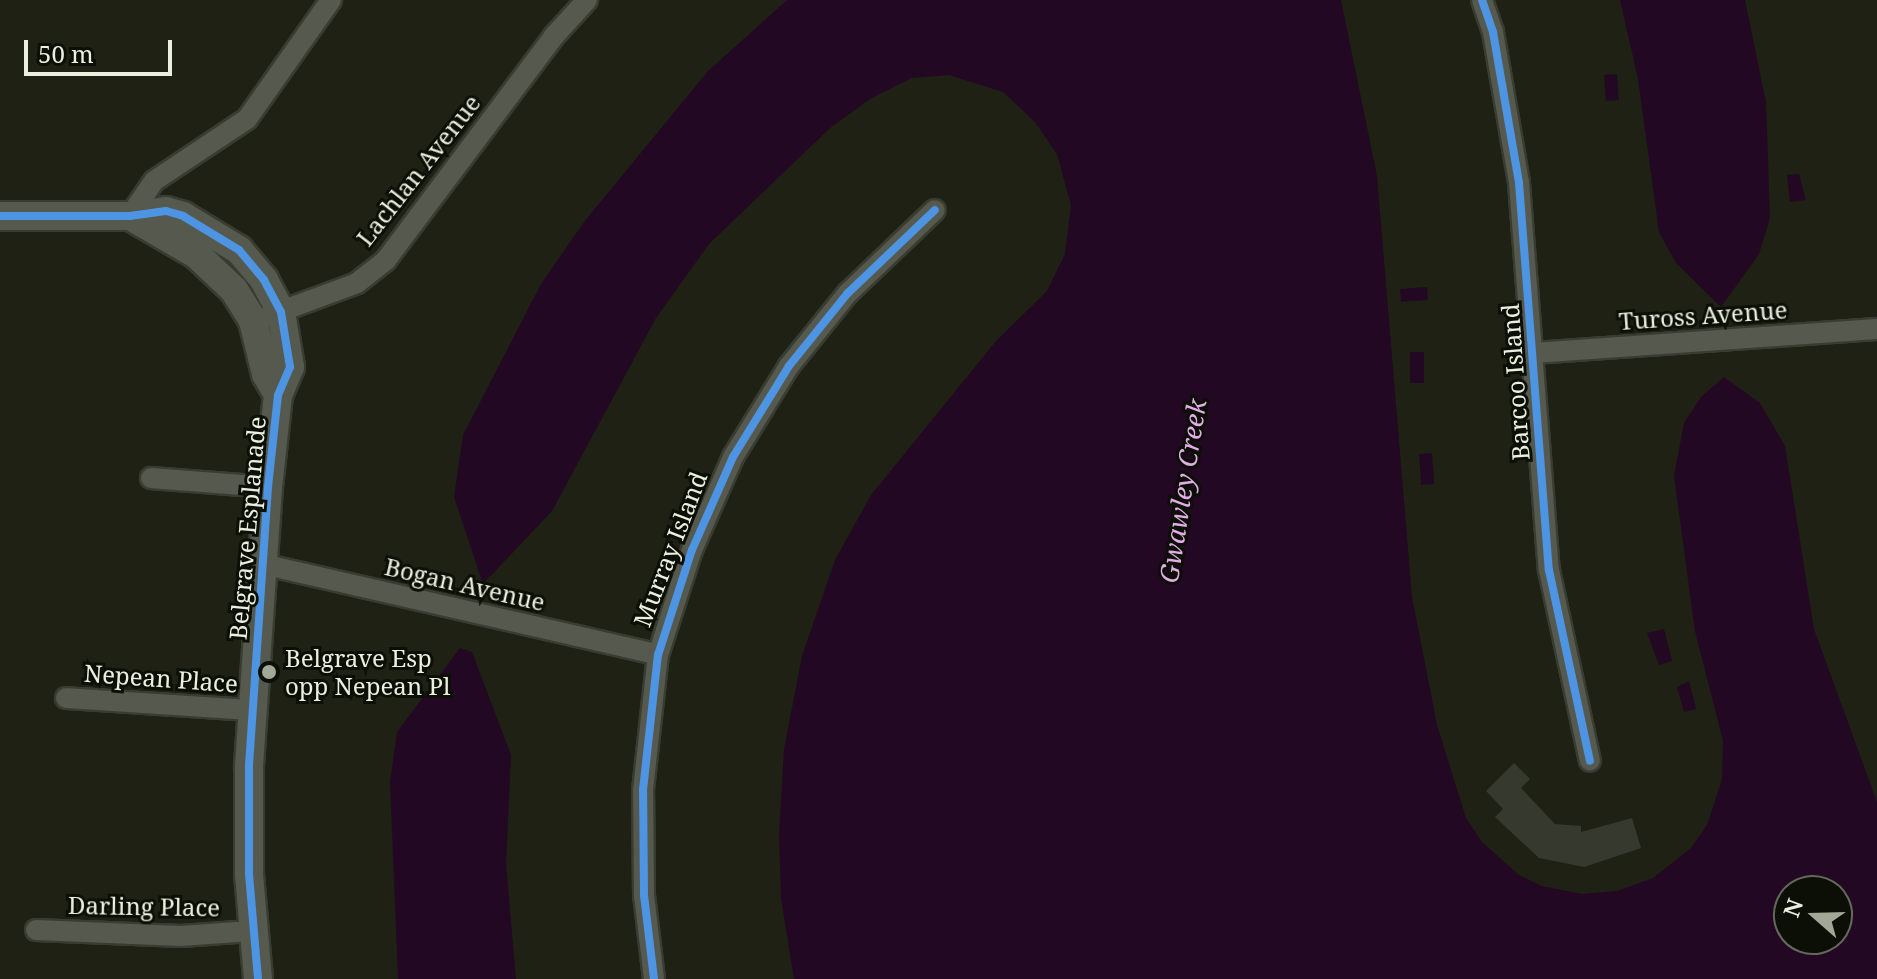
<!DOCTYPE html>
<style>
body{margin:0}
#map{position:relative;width:1877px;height:979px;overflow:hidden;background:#1e2113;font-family:"Noto Serif",serif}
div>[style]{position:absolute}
.water>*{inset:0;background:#230824;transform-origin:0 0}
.building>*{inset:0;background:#36392d}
.roads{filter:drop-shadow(2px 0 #393c31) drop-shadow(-2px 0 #393c31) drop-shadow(0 2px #393c31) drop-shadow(0 -2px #393c31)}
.street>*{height:20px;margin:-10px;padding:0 10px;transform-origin:10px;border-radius:10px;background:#56594e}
.secondary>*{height:28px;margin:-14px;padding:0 14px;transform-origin:14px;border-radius:14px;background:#56594e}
.cycleway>*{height:8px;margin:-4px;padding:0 4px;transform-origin:4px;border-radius:4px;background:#4d94e3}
.dots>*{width:22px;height:22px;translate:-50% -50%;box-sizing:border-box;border:4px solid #0c0f05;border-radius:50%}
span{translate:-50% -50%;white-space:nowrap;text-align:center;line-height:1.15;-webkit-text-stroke:6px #0c0f05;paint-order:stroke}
.street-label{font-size:24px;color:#eaefdf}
.poi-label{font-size:24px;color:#eaefdf}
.left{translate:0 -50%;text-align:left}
.water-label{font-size:26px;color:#e3ace9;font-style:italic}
.north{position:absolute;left:1773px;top:875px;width:80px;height:80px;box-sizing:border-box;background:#0c0f05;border:2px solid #65695c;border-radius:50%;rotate:290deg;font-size:22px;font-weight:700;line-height:32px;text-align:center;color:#eaefdf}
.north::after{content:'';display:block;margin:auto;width:28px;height:36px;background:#a3a798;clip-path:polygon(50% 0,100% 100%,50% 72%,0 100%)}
.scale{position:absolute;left:24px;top:40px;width:148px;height:36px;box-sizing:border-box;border:4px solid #eaefdf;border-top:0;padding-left:10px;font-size:24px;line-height:28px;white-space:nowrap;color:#eaefdf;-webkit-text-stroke:6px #0c0f05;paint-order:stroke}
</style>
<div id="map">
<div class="water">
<div style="clip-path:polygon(evenodd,787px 0,1341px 0,1377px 176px,1412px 597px,1437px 725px,1466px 818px,1482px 842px,1519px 875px,1542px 886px,1582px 894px,1617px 891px,1653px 878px,1691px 848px,1707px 825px,1722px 779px,1723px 741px,1695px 631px,1674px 476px,1684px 423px,1701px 397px,1724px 377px,1760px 403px,1785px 446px,1814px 629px,1877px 802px,1877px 979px,794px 979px,781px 898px,779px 835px,784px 749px,802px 656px,835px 560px,871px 495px,996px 341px,1047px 291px,1065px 254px,1071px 205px,1057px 154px,1035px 122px,1003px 92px,949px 75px,912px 78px,870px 99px,830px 128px,709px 244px,656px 318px,552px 511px,483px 584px,454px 497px,463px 435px,541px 284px,584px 222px,708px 71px,787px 0,1789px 891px,1837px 891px,1837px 939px,1789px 939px,1789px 891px)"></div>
<div style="clip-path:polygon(1620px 0,1745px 0,1766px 102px,1770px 218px,1759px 254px,1721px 307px,1676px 263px,1659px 232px,1638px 79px)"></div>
<div style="left:1617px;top:74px;width:26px;height:13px;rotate:86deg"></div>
<div style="clip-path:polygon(1799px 174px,1806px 200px,1790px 202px,1787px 175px)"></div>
<div style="left:1427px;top:287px;width:13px;height:27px;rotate:86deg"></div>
<div style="left:1424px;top:352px;width:31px;height:14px;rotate:90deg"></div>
<div style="left:1432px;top:453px;width:31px;height:13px;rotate:86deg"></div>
<div style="clip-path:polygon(1664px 629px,1672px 661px,1659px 665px,1647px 633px)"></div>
<div style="clip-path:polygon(460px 648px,472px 652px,511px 755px,506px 864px,516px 979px,398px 979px,390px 782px,397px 732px)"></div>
<div style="clip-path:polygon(1689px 681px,1696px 709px,1684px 712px,1677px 687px)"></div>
</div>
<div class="building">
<div style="clip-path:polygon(1514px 763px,1530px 779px,1521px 788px,1555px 824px,1581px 826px,1581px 832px,1632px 818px,1641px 848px,1584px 867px,1539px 858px,1495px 817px,1503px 809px,1486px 791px)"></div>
</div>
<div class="roads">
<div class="street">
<div style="left:1482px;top:0;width:34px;rotate:71deg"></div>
<div style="left:1493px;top:32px;width:153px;rotate:80.2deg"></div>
<div style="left:1519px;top:183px;width:388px;rotate:85.6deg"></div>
<div style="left:1549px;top:570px;width:195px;rotate:77.9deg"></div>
<div style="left:130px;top:216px;width:42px;rotate:-55.6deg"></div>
<div style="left:154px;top:181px;width:112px;rotate:-33.7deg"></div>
<div style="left:247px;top:119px;width:146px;rotate:-54.8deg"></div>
<div style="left:268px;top:316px;width:95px;rotate:-20.3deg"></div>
<div style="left:357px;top:283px;width:37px;rotate:-38deg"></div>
<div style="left:386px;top:260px;width:280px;rotate:-53.1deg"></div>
<div style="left:554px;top:36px;width:49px;rotate:-47.5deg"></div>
<div style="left:1533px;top:353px;width:345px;rotate:-4deg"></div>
<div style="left:151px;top:478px;width:117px;rotate:4.4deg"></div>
<div style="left:262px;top:564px;width:406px;rotate:12.9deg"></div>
<div style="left:66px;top:698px;width:186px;rotate:3.7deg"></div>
<div style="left:36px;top:930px;width:145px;rotate:2.4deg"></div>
<div style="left:181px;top:936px;width:70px;rotate:-4.1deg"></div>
<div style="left:654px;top:979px;width:85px;rotate:-96.8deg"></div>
<div style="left:644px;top:895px;width:105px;rotate:-90.5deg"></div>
<div style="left:643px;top:790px;width:136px;rotate:-83.7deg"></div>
<div style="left:658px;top:655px;width:110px;rotate:-72.1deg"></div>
<div style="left:692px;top:550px;width:102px;rotate:-66.2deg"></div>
<div style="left:733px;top:457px;width:107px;rotate:-58.4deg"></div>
<div style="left:789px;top:366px;width:94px;rotate:-51.1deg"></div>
<div style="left:848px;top:293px;width:120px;rotate:-43.7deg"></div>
</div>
<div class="secondary">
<div style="left:0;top:216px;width:130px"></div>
<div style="left:130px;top:216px;width:36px;rotate:-8deg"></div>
<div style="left:166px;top:211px;width:18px;rotate:16deg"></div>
<div style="left:183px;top:216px;width:66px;rotate:31.3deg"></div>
<div style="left:239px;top:250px;width:39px;rotate:50deg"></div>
<div style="left:264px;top:280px;width:36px;rotate:62deg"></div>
<div style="left:281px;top:312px;width:56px;rotate:80.7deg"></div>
<div style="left:290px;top:367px;width:30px;rotate:113deg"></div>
<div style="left:278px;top:395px;width:93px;rotate:96.2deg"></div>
<div style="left:268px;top:487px;width:282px;rotate:93.9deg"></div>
<div style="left:249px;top:768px;width:106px;rotate:90deg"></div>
<div style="left:249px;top:874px;width:105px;rotate:85.1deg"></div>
<div style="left:130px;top:216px;width:78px;rotate:30.2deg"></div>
<div style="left:197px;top:255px;width:51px;rotate:43.4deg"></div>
<div style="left:234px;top:290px;width:36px;rotate:58deg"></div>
<div style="left:253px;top:321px;width:55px;rotate:76.2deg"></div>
<div style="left:266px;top:374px;width:24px;rotate:60deg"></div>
</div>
</div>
<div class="cycleway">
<div style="left:1482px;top:0;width:34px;rotate:71deg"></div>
<div style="left:1493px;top:32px;width:153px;rotate:80.2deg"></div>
<div style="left:1519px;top:183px;width:388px;rotate:85.6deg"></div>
<div style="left:1549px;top:570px;width:195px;rotate:77.9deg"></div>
<div style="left:0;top:216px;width:130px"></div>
<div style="left:130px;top:216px;width:36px;rotate:-8deg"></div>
<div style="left:166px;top:211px;width:18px;rotate:16deg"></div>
<div style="left:183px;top:216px;width:66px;rotate:31.3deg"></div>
<div style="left:239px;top:250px;width:39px;rotate:50deg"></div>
<div style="left:264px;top:280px;width:36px;rotate:62deg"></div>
<div style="left:281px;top:312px;width:56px;rotate:80.7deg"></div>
<div style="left:290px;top:367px;width:30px;rotate:113deg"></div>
<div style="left:278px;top:395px;width:93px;rotate:96.2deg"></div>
<div style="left:268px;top:487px;width:282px;rotate:93.9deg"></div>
<div style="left:249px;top:768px;width:106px;rotate:90deg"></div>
<div style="left:249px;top:874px;width:105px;rotate:85.1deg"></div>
<div style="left:654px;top:979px;width:85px;rotate:-96.8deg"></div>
<div style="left:644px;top:895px;width:105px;rotate:-90.5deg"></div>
<div style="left:643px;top:790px;width:136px;rotate:-83.7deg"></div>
<div style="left:658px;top:655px;width:110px;rotate:-72.1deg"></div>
<div style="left:692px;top:550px;width:102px;rotate:-66.2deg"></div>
<div style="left:733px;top:457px;width:107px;rotate:-58.4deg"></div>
<div style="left:789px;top:366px;width:94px;rotate:-51.1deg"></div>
<div style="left:848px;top:293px;width:120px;rotate:-43.7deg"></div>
</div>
<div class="dots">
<div style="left:269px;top:672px;background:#a3a798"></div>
</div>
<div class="street-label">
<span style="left:418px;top:170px;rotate:-52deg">Lachlan Avenue</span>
<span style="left:1703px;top:315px;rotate:-4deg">Tuross Avenue</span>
<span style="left:1515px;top:382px;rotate:-94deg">Barcoo Island</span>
<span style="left:247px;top:528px;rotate:-85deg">Belgrave Esplanade</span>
<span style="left:670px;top:549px;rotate:-69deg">Murray Island</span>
<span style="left:465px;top:584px;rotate:13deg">Bogan Avenue</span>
<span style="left:161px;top:678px;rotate:4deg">Nepean Place</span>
<span style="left:144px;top:906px;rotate:1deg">Darling Place</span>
</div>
<div class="poi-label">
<span class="left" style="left:285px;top:672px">Belgrave Esp<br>opp Nepean Pl</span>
</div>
<div class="water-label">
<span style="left:1183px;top:491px;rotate:-81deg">Gwawley Creek</span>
</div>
<div class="north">N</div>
<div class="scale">50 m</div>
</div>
